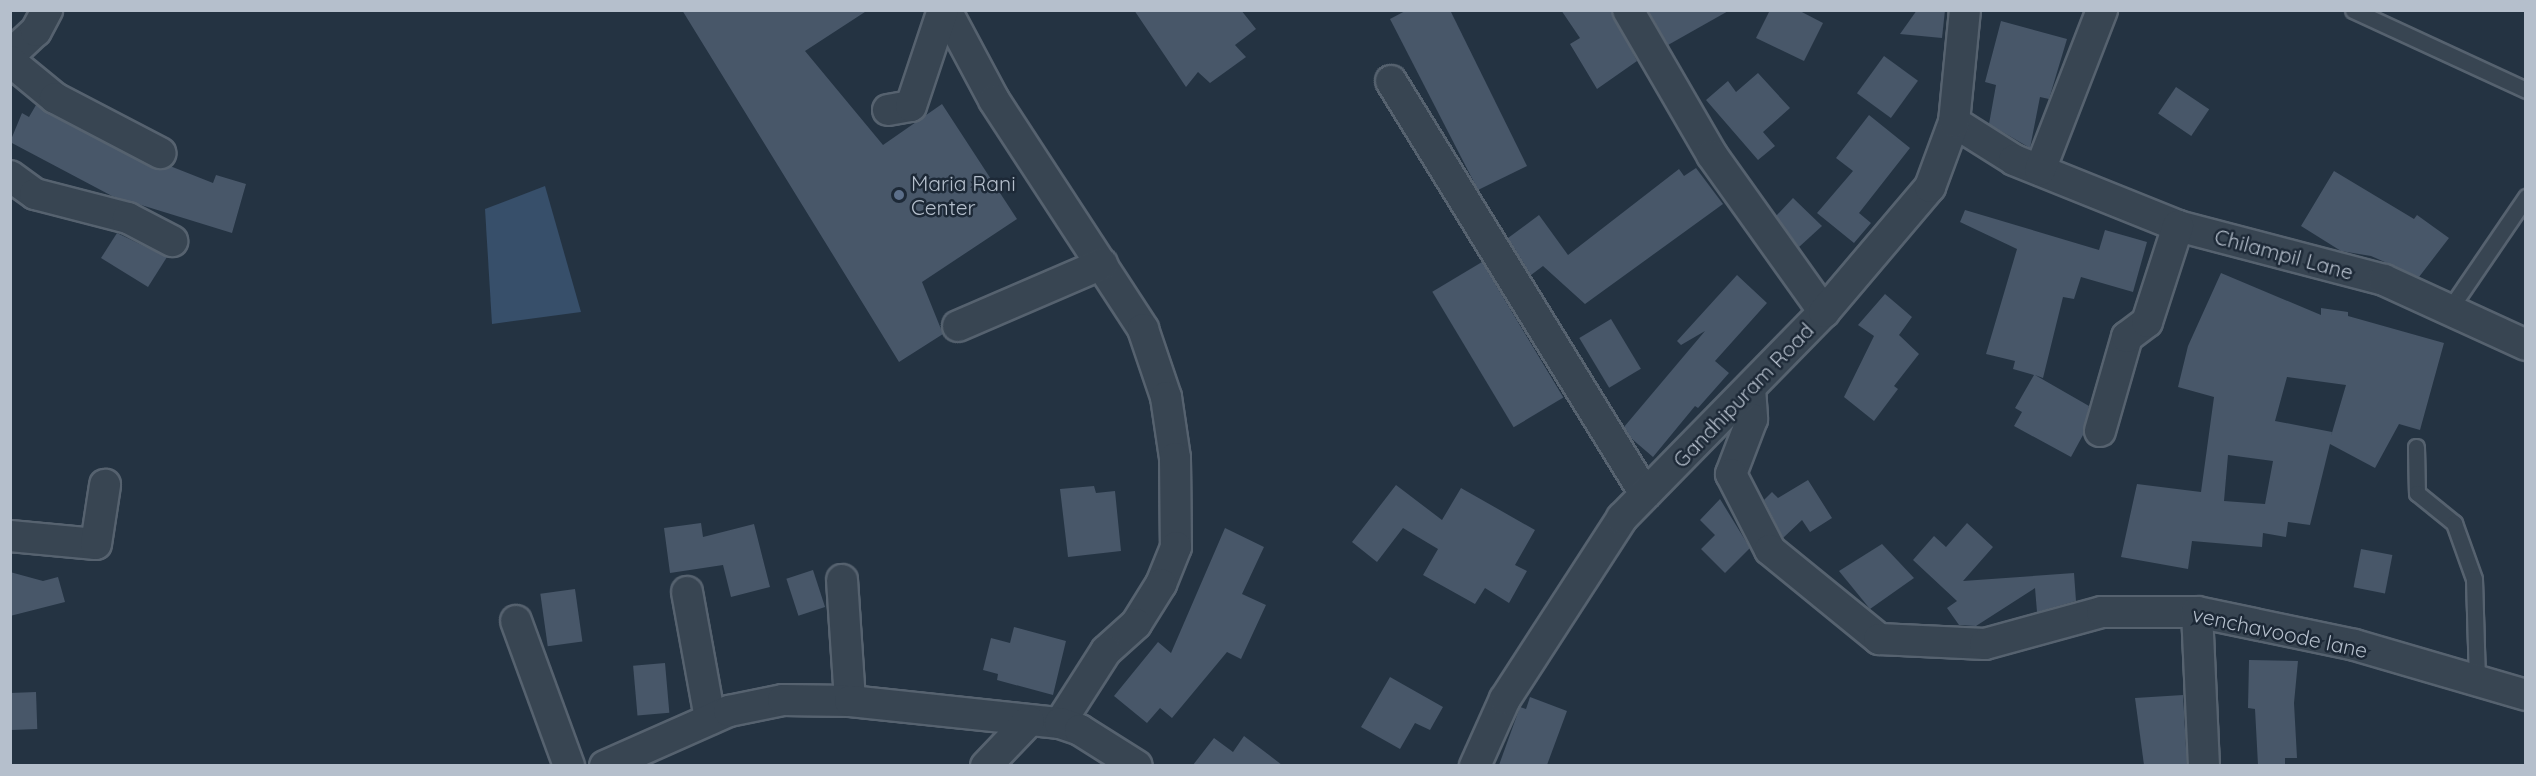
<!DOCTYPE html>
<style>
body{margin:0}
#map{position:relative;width:2536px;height:776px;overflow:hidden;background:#243342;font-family:Quicksand,sans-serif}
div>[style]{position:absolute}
.water>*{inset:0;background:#374f6a}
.building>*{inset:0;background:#485769;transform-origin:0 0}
.roads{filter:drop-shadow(2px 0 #56626f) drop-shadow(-2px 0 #56626f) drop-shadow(0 2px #56626f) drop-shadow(0 -2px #56626f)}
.service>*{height:15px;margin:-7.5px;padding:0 7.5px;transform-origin:7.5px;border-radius:7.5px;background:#384552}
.minor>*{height:30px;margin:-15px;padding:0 15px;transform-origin:15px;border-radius:15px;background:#384552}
.dots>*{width:16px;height:16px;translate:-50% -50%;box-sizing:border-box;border:3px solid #1d2937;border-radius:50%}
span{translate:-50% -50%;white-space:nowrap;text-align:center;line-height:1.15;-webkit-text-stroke:5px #1d2937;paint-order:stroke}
.poi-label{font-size:21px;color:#b5bfcc}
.left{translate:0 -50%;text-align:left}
.street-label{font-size:21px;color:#b5bfcc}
.frame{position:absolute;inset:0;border:12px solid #b5bfcc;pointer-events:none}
</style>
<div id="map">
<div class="water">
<div style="clip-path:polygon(545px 186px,581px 312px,492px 324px,485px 209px)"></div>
</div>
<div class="building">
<div style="clip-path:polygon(682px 10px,868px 10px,805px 51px,883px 145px,942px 104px,1017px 219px,922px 282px,943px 334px,899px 362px)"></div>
<div style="clip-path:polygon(1134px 10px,1241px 10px,1256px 29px,1235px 45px,1246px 57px,1210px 83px,1198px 72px,1186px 87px)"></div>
<div style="clip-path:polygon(1407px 10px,1450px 10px,1527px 166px,1478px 190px,1390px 19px)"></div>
<div style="clip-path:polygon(1561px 10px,1611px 10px,1637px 61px,1597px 89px,1570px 44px,1580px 38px)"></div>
<div style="clip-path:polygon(1648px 10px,1730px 10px,1668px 45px)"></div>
<div style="clip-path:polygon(1770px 10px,1798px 10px,1823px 23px,1804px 61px,1756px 38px)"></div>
<div style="clip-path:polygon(1917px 10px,1945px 10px,1942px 38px,1900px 34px)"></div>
<div style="clip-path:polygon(2001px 21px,2067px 39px,2049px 99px,2040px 97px,2030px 148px,1989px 124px,1996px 85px,1985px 82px)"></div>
<div style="left:1884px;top:56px;width:42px;height:46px;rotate:36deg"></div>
<div style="clip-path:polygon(1758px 73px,1790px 108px,1763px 132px,1775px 146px,1758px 160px,1706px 100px,1728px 81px,1736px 92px)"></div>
<div style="left:2176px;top:87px;width:40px;height:32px;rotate:34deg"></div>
<div style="clip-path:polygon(36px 105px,152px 168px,170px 166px,213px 183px,216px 175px,246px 184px,232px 233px,112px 196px,10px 142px,22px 113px,29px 117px)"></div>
<div style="clip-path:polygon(1869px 115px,1910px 148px,1859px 213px,1871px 223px,1854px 243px,1817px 213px,1853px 171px,1836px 158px)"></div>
<div style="clip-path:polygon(1696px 168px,1723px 204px,1585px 304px,1543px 266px,1531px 275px,1508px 238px,1539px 215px,1568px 255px,1679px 169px,1684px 176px)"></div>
<div style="clip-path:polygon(2334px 171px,2414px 219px,2417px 215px,2449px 238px,2419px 277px,2371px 256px,2341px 251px,2301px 226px)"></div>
<div style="clip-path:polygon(1793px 198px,1822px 226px,1799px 247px,1776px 216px)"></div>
<div style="clip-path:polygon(1965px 210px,2099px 250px,2105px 230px,2147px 242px,2133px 292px,2081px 277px,2074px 299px,2063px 297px,2043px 378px,2035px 375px,2089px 406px,2083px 435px,2071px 457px,2014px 426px,2022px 412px,2015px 408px,2034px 375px,2013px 369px,2015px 361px,1986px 354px,2017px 249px,1960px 222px)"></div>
<div style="clip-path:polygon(117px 233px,167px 257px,148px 287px,101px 258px)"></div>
<div style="left:1482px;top:262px;width:158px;height:58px;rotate:59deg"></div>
<div style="clip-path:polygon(evenodd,2221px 273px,2321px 315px,2321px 308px,2348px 312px,2348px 316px,2444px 343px,2420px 430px,2399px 424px,2375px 468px,2330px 444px,2310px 525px,2288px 522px,2286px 537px,2263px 533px,2262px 547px,2192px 541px,2188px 569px,2121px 557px,2137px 484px,2201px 492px,2214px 397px,2178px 387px,2188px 346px,2221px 273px,2287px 377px,2346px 385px,2331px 436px,2332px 432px,2275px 421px,2287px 377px,2221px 273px,2228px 455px,2273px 461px,2265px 504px,2224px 501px,2228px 455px)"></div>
<div style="clip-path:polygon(1737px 275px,1767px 303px,1715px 361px,1729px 373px,1698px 408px,1695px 406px,1653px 457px,1632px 439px,1624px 427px,1705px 331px,1681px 345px,1677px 341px)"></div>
<div style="clip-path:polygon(1885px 294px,1912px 317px,1899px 335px,1919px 354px,1894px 386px,1898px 389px,1874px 421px,1844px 397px,1874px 336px,1858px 325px)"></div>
<div style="left:1611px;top:319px;width:58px;height:37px;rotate:59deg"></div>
<div style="clip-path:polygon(1808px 480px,1832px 518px,1810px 532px,1802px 520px,1783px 538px,1764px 500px,1772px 492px,1778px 498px)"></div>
<div style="clip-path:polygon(1396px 485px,1442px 520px,1461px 488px,1535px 530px,1515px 565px,1527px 571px,1509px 603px,1485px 588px,1475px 604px,1423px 575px,1438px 549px,1403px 528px,1377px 562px,1352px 542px)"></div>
<div style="clip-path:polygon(1094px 486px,1096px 493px,1115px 491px,1121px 551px,1068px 557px,1060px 489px)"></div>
<div style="clip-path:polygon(1720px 499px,1750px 548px,1725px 573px,1701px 549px,1715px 535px,1700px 520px)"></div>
<div style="clip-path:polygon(701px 523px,703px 537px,754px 524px,770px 587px,731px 597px,723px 565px,670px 573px,664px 528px)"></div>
<div style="clip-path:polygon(1967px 523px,1993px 547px,1963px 581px,2074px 573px,2076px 601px,2037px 612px,2035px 588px,1976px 626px,1959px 625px,1947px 608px,1957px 601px,1913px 560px,1934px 536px,1946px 547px)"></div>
<div style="clip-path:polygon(1225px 528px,1264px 547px,1242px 594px,1266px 605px,1241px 659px,1227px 652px,1172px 718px,1160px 708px,1147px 723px,1114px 696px,1158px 642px,1171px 653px)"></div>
<div style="clip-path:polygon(1882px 544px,1914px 578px,1870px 609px,1839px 571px)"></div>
<div style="left:2361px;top:549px;width:32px;height:39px;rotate:11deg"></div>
<div style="left:813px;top:570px;width:39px;height:28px;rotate:72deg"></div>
<div style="clip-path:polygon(10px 572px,43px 581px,58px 577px,65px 602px,10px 616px)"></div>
<div style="left:575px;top:589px;width:53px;height:35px;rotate:82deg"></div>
<div style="clip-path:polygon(1014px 627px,1066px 641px,1053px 695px,997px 680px,998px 674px,983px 670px,991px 638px,1010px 643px)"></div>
<div style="clip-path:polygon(2249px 660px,2298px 661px,2294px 703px,2297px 758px,2285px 758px,2285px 765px,2258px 765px,2255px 709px,2248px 708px)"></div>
<div style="left:665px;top:663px;width:50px;height:32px;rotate:85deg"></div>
<div style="clip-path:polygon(1390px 677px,1443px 707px,1430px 730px,1415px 723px,1400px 749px,1361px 727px)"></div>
<div style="left:36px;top:692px;width:37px;height:26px;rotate:88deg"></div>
<div style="clip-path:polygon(2183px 695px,2187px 765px,2144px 765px,2135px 698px)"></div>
<div style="clip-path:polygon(1530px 697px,1567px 711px,1547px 765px,1499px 765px,1520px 707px,1526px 709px)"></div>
<div style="clip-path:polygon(1244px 736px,1282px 765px,1193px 765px,1214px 738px,1233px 752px)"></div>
</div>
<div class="roads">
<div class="service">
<div style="left:2353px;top:10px;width:191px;rotate:24.8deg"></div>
<div style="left:2449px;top:310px;width:137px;rotate:-55.7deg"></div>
<div style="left:2416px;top:447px;width:46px;rotate:88.8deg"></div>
<div style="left:2417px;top:493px;width:48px;rotate:39deg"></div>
<div style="left:2454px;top:523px;width:59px;rotate:70.3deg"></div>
<div style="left:2474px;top:579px;width:102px;rotate:88.3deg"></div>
</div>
<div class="minor">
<div style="left:946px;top:10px;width:102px;rotate:61.9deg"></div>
<div style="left:994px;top:100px;width:273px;rotate:56.9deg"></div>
<div style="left:1143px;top:329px;width:72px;rotate:71.3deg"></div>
<div style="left:1166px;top:397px;width:62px;rotate:81.6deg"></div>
<div style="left:1175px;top:458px;width:89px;rotate:89.4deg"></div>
<div style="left:1176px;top:547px;width:40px;rotate:112deg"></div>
<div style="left:1161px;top:584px;width:47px;rotate:122deg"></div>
<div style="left:1136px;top:624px;width:40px;rotate:138deg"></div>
<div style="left:1106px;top:651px;width:85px;rotate:122.6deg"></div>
<div style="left:1628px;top:10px;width:168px;rotate:59.9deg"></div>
<div style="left:1712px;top:155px;width:193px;rotate:54.5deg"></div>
<div style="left:10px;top:55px;width:35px;rotate:-43deg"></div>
<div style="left:36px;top:31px;width:24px;rotate:-62deg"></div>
<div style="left:10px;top:61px;width:58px;rotate:39.4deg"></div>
<div style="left:55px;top:98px;width:119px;rotate:27.6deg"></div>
<div style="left:1391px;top:81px;width:485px;rotate:58.4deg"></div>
<div style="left:888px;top:110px;width:23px;rotate:-10deg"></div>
<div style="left:911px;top:106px;width:101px;rotate:-71.6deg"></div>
<div style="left:1954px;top:122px;width:71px;rotate:32.3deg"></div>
<div style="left:2014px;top:160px;width:177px;rotate:21.9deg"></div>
<div style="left:2178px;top:226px;width:213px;rotate:14.7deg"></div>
<div style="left:2384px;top:280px;width:156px;rotate:24.6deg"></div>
<div style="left:2040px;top:170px;width:172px;rotate:-68.8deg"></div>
<div style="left:10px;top:176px;width:31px;rotate:36deg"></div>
<div style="left:35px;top:194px;width:96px;rotate:14.5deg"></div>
<div style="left:128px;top:218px;width:50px;rotate:27.6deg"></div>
<div style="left:958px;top:326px;width:157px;rotate:-23.3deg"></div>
<div style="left:1750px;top:388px;width:31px;rotate:86deg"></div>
<div style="left:1752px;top:419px;width:59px;rotate:110.9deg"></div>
<div style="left:1731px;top:474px;width:85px;rotate:62.8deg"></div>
<div style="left:1770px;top:550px;width:141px;rotate:39.2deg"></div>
<div style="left:1879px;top:639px;width:106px;rotate:2.7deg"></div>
<div style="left:1985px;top:644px;width:121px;rotate:-15.3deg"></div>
<div style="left:2102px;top:612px;width:95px"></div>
<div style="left:2197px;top:612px;width:161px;rotate:11.8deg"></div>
<div style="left:2355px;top:645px;width:178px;rotate:16.3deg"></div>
<div style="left:2100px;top:431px;width:98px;rotate:-74deg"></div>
<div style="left:2127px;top:337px;width:25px;rotate:-37deg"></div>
<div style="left:2147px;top:322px;width:101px;rotate:-72.1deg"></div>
<div style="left:10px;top:536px;width:86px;rotate:5.3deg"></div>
<div style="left:96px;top:544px;width:60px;rotate:-81.3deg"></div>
<div style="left:842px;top:580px;width:121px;rotate:86.2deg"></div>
<div style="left:687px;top:592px;width:129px;rotate:79.7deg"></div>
<div style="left:2197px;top:612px;width:154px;rotate:87.4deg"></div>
<div style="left:516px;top:621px;width:154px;rotate:69.9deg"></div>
<div style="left:605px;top:766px;width:136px;rotate:-23.9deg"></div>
<div style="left:729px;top:711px;width:55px;rotate:-11.5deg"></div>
<div style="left:783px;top:700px;width:67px;rotate:0.9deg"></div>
<div style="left:850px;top:701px;width:211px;rotate:6deg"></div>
<div style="left:1060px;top:723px;width:21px;rotate:19deg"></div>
<div style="left:1080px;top:730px;width:67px;rotate:32.3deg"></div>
<div style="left:986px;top:766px;width:62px;rotate:-46.3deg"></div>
<div style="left:1475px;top:766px;width:73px;rotate:-65.9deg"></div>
<div style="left:1505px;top:699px;width:216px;rotate:-57.1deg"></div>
<div style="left:1622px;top:518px;width:289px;rotate:-45.6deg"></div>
<div style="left:1824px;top:312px;width:164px;rotate:-49.7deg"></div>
<div style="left:1930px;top:187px;width:69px;rotate:-69.7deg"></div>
<div style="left:1954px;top:122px;width:113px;rotate:-84.4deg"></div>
</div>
</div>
<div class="dots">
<div style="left:899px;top:195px;background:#5c6f8a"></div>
</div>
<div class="poi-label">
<span class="left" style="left:911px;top:195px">Maria Rani<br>Center</span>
</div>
<div class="street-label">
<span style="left:2284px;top:254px;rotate:15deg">Chilampil Lane</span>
<span style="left:1743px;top:395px;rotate:-46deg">Gandhipuram Road</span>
<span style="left:2280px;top:632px;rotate:12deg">venchavoode lane</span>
</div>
<div class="frame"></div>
</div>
